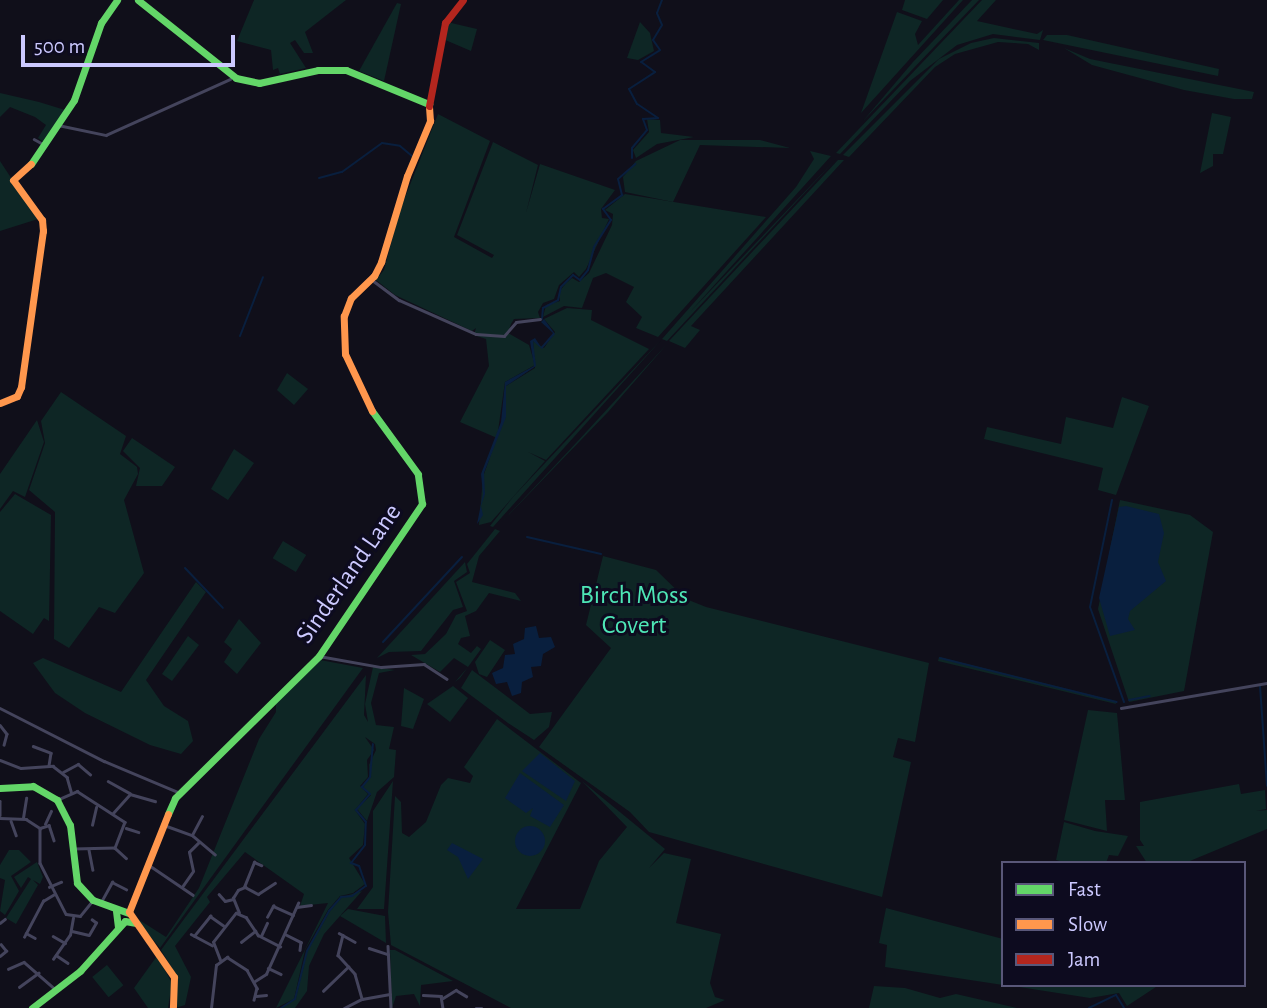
<!DOCTYPE html>
<style>
body{margin:0}
#map{position:relative;width:1267px;height:1008px;overflow:hidden;background:#100f1a;font-family:"Alegreya Sans",sans-serif}
div>[style]{position:absolute}
.green>*{inset:0;background:#0e2625;transform-origin:0 0}
.water>*{inset:0;background:#091f3e}
.round{border-radius:50%}
.stream>*{height:2px;margin:-1px;padding:0 1px;transform-origin:1px;border-radius:1px;background:#091f3e}
.street>*{height:2.5px;margin:-1.25px;padding:0 1.25px;transform-origin:1.25px;border-radius:1.25px;background:#44445c}
.fast>*{height:7px;margin:-3.5px;padding:0 3.5px;transform-origin:3.5px;border-radius:3.5px;background:#63d668}
.slow>*{height:7px;margin:-3.5px;padding:0 3.5px;transform-origin:3.5px;border-radius:3.5px;background:#ff974d}
.jam>*{height:7px;margin:-3.5px;padding:0 3.5px;transform-origin:3.5px;border-radius:3.5px;background:#b3261e}
span{translate:-50% -50%;white-space:nowrap;text-align:center;line-height:1.15;-webkit-text-stroke:6px #0d0b1f;paint-order:stroke}
.street-label{font-size:26px;color:#ccc9ff}
.park-label{font-size:26px;color:#4ee6b6}
.legend{position:absolute;left:1001px;top:861px;width:245px;height:126px;box-sizing:border-box;background:#0d0b1f;border:2px solid #595779;margin:0;padding:9px 12px;list-style:none;font-size:21px;color:#ccc9ff}
.legend li{display:flex;align-items:center;gap:14px;height:35px}
.legend b{width:35px;border:2px solid #595779}
.scale{position:absolute;left:21px;top:35px;width:214px;height:32px;box-sizing:border-box;border:4px solid #ccc9ff;border-top:0;padding-left:9px;font-size:21px;line-height:24px;white-space:nowrap;color:#ccc9ff;-webkit-text-stroke:5px #0d0b1f;paint-order:stroke}
</style>
<div id="map">
<div class="green">
<div style="clip-path:polygon(254px 0,346px 0,305px 32px,313px 53px,304px 53px,295px 40px,290px 43px,306px 68px,280px 74px,278px 68px,273px 70px,271px 50px,237px 41px)"></div>
<div style="clip-path:polygon(905px 0,943px 0,927px 19px,902px 10px)"></div>
<div style="clip-path:polygon(959px 0,963px 0,861px 113px,897px 12px,922px 21px,915px 34px,918px 45px)"></div>
<div style="clip-path:polygon(972px 0,979px 0,863px 121px,913px 62px)"></div>
<div style="clip-path:polygon(982px 0,996px 0,977px 21px,1037px 34px,1043px 30px,1040px 40px,993px 34px,957px 45px,910px 81px,840px 154px,836px 153px)"></div>
<div style="clip-path:polygon(397px 3px,401px 4px,384px 81px,359px 71px)"></div>
<div style="clip-path:polygon(447px 22px,477px 29px,471px 51px,443px 39px)"></div>
<div style="clip-path:polygon(640px 22px,650px 33px,654px 51px,638px 60px,627px 58px)"></div>
<div style="clip-path:polygon(1047px 35px,1067px 35px,1219px 69px,1218px 76px,1043px 40px)"></div>
<div style="clip-path:polygon(994px 38px,1039px 43px,1039px 50px,1028px 44px,998px 42px,955px 54px,935px 67px,849px 157px,843px 155px,939px 59px,971px 43px)"></div>
<div style="clip-path:polygon(1064px 48px,1090px 59px,1254px 92px,1252px 99px,1234px 99px,1184px 90px,1092px 65px)"></div>
<div style="clip-path:polygon(0 93px,39px 102px,65px 110px,45px 143px,38px 138px,46px 125px,35px 117px,10px 107px,0 117px)"></div>
<div style="clip-path:polygon(1212px 113px,1231px 117px,1223px 154px,1213px 154px,1213px 166px,1200px 173px)"></div>
<div style="clip-path:polygon(438px 114px,490px 141px,454px 237px,492px 258px,494px 255px,457px 235px,493px 142px,538px 165px,526px 213px,540px 164px,615px 190px,601px 209px,602px 218px,609px 219px,586px 269px,579px 277px,574px 272px,559px 285px,554px 299px,543px 303px,538px 312px,540px 318px,514px 319px,511px 324px,508px 333px,529px 345px,535px 365px,505px 382px,497px 438px,460px 422px,489px 366px,486px 339px,474px 335px,476px 328px,472px 331px,395px 295px,376px 280px,384px 270px,400px 210px)"></div>
<div style="clip-path:polygon(647px 119px,660px 120px,661px 133px,694px 137px,657px 144px,636px 158px,633px 150px,649px 132px)"></div>
<div style="clip-path:polygon(680px 140px,760px 140px,790px 148px,700px 145px,673px 202px,625px 192px,623px 177px,636px 161px)"></div>
<div style="clip-path:polygon(810px 151px,831px 156px,690px 312px,837px 158px,667px 341px,662px 339px,796px 187px,814px 159px)"></div>
<div style="clip-path:polygon(838px 160px,844px 160px,691px 326px,700px 330px,685px 348px,669px 341px)"></div>
<div style="clip-path:polygon(0 161px,38px 219px,0 231px)"></div>
<div style="clip-path:polygon(625px 194px,766px 217px,658px 337px,636px 328px,642px 317px,626px 302px,634px 287px,606px 273px,593px 278px,582px 308px,564px 306px,543px 317px,546px 305px,560px 301px,559px 292px,566px 283px,572px 278px,579px 282px,589px 273px,612px 225px,613px 214px,605px 210px)"></div>
<div style="clip-path:polygon(567px 308px,592px 310px,591px 320px,649px 349px,546px 460px,528px 452px,545px 461px,491px 522px,479px 525px,483px 477px,505px 414px,506px 386px,535px 368px,533px 341px,544px 348px,555px 332px,544px 319px)"></div>
<div style="clip-path:polygon(661px 340px,493px 527px,490px 526px,513px 497px)"></div>
<div style="clip-path:polygon(667px 344px,608px 412px,498px 526px,576px 443px)"></div>
<div style="clip-path:polygon(287px 373px,308px 389px,294px 405px,277px 390px)"></div>
<div style="clip-path:polygon(61px 392px,126px 436px,120px 454px,137px 467px,138px 474px,124px 500px,144px 573px,115px 613px,99px 607px,69px 648px,54px 639px,55px 512px,29px 490px,45px 443px,41px 421px)"></div>
<div style="clip-path:polygon(1122px 397px,1149px 406px,1116px 495px,1098px 490px,1103px 468px,984px 439px,987px 427px,1061px 444px,1066px 417px,1113px 428px)"></div>
<div style="clip-path:polygon(37px 420px,44px 442px,25px 497px,13px 491px,0 509px,0 474px)"></div>
<div style="clip-path:polygon(132px 438px,175px 467px,162px 486px,136px 486px,140px 468px,123px 451px)"></div>
<div style="clip-path:polygon(234px 449px,254px 463px,228px 500px,211px 489px)"></div>
<div style="clip-path:polygon(15px 494px,51px 515px,49px 621px,44px 618px,33px 634px,0 611px,0 512px)"></div>
<div style="clip-path:polygon(1120px 500px,1190px 515px,1213px 532px,1184px 691px,1129px 702px,1098px 609px)"></div>
<div style="clip-path:polygon(495px 529px,500px 531px,479px 556px,472px 582px,515px 593px,521px 601px,489px 593px,476px 611px,465px 616px,470px 636px,461px 638px,458px 644px,471px 653px,477px 646px,481px 649px,460px 678px,455px 682px,468px 667px,454px 658px,440px 672px,411px 655px,425px 654px,446px 634px,456px 615px,467px 611px,456px 582px,470px 573px,467px 564px)"></div>
<div style="left:283px;top:541px;width:27px;height:20px;rotate:31deg"></div>
<div style="clip-path:polygon(603px 556px,656px 570px,686px 599px,706px 607px,929px 663px,915px 742px,898px 738px,893px 757px,911px 762px,882px 897px,649px 832px,630px 812px,539px 747px,611px 648px,586px 625px)"></div>
<div style="clip-path:polygon(465px 562px,467px 572px,454px 581px,463px 607px,453px 610px,421px 651px,389px 652px,377px 658px)"></div>
<div style="clip-path:polygon(196px 582px,206px 592px,146px 680px,164px 706px,188px 721px,193px 741px,181px 754px,150px 745px,85px 713px,55px 693px,33px 663px,43px 658px,121px 692px)"></div>
<div style="clip-path:polygon(239px 619px,261px 643px,237px 674px,224px 662px,232px 649px,224px 642px)"></div>
<div style="clip-path:polygon(188px 636px,199px 645px,172px 681px,162px 674px)"></div>
<div style="clip-path:polygon(490px 640px,505px 650px,487px 677px,479px 674px,475px 662px)"></div>
<div style="clip-path:polygon(939px 657px,1115px 701px,1116px 704px,938px 661px)"></div>
<div style="clip-path:polygon(320px 660px,363px 668px,160px 948px,133px 916px,166px 937px,199px 888px,259px 739px,276px 712px,276px 702px)"></div>
<div style="clip-path:polygon(373px 667px,395px 670px,379px 673px,371px 703px,376px 725px,394px 727px,389px 749px,396px 750px,394px 777px,377px 792px,367px 821px,357px 809px,371px 795px,363px 787px,370px 778px,369px 765px,376px 750px,375px 744px,365px 737px,374px 750px,367px 760px,368px 777px,360px 786px,368px 794px,355px 810px,365px 824px,363px 845px,349px 858px,365px 884px,353px 893px,340px 896px,328px 910px,305px 950px,294px 999px,276px 1008px,328px 903px,300px 906px,304px 894px,245px 852px,207px 897px,210px 902px,175px 946px,191px 977px,185px 1005px,175px 1008px,177px 976px,161px 950px,366px 675px,364px 715px,368px 722px,365px 704px)"></div>
<div style="clip-path:polygon(472px 670px,530px 714px,552px 712px,549px 727px,534px 740px,508px 723px,461px 688px)"></div>
<div style="clip-path:polygon(453px 686px,468px 698px,450px 722px,427px 704px)"></div>
<div style="clip-path:polygon(404px 688px,424px 699px,413px 729px,401px 726px)"></div>
<div style="clip-path:polygon(1088px 710px,1117px 713px,1125px 800px,1105px 800px,1107px 831px,1064px 820px)"></div>
<div style="clip-path:polygon(497px 719px,581px 783px,516px 909px,580px 909px,599px 861px,627px 827px,582px 781px,665px 849px,649px 868px,664px 853px,691px 859px,676px 923px,721px 934px,710px 983px,715px 997px,725px 1000px,706px 1008px,511px 1008px,391px 945px,388px 912px,395px 796px,401px 802px,402px 833px,409px 837px,426px 822px,441px 785px,448px 778px,470px 783px,473px 776px,464px 767px)"></div>
<div style="clip-path:polygon(393px 781px,384px 909px,357px 909px,373px 887px,373px 811px)"></div>
<div style="clip-path:polygon(1239px 784px,1241px 794px,1265px 790px,1266px 809px,1256px 811px,1267px 810px,1267px 829px,1185px 863px,1147px 863px,1136px 846px,1144px 846px,1140px 840px,1140px 802px)"></div>
<div style="clip-path:polygon(1064px 822px,1095px 831px,1128px 836px,1118px 856px,1109px 855px,1106px 863px,1067px 863px,1056px 860px)"></div>
<div style="clip-path:polygon(9px 850px,19px 850px,31px 862px,11px 876px,19px 891px,5px 915px,0 911px,5px 880px,0 878px,0 865px)"></div>
<div style="clip-path:polygon(37px 862px,43px 877px,40px 884px,33px 880px,38px 885px,16px 924px,6px 918px,31px 879px,28px 877px,21px 888px,14px 877px)"></div>
<div style="clip-path:polygon(362px 891px,324px 934px,309px 966px,307px 991px,295px 1008px,282px 1008px,296px 998px,307px 952px,330px 911px,342px 897px)"></div>
<div style="clip-path:polygon(886px 908px,1003px 939px,1003px 985px,885px 967px,887px 945px,879px 943px)"></div>
<div style="clip-path:polygon(348px 909px,385px 916px,386px 943px,340px 916px)"></div>
<div style="clip-path:polygon(390px 950px,395px 950px,453px 981px,421px 985px,420px 1006px,414px 994px,396px 996px,392px 1008px)"></div>
<div style="clip-path:polygon(157px 956px,172px 983px,168px 1008px,148px 1008px,134px 988px)"></div>
<div style="left:107px;top:965px;width:26px;height:19px;rotate:51deg"></div>
<div style="clip-path:polygon(1006px 985px,1159px 985px,1127px 1006px,1119px 993px,1090px 998px)"></div>
<div style="clip-path:polygon(874px 986px,905px 988px,940px 998px,956px 994px,1017px 1008px,869px 1008px)"></div>
</div>
<div class="water">
<div style="clip-path:polygon(544px 319px,555px 334px,542px 349px,533px 341px,536px 366px,506px 386px,506px 417px,484px 473px,485px 494px,481px 506px,483px 515px,477px 524px,483px 494px,481px 474px,501px 422px,505px 382px,534px 366px,530px 341px,535px 338px,541px 347px,553px 333px,541px 322px)"></div>
<div style="clip-path:polygon(1126px 506px,1159px 514px,1164px 533px,1158px 562px,1166px 581px,1130px 611px,1128px 619px,1135px 630px,1110px 636px,1099px 598px,1119px 507px)"></div>
<div style="clip-path:polygon(536px 626px,539px 638px,551px 637px,555px 647px,543px 654px,541px 666px,531px 667px,533px 677px,522px 682px,521px 693px,512px 696px,507px 682px,496px 684px,492px 673px,503px 668px,505px 655px,515px 654px,513px 644px,524px 639px,525px 628px)"></div>
<div style="clip-path:polygon(540px 753px,575px 781px,566px 801px,522px 771px)"></div>
<div style="clip-path:polygon(520px 773px,564px 805px,550px 827px,530px 816px,533px 808px,526px 813px,505px 798px)"></div>
<div class="round" style="left:515px;top:826px;width:30px;height:30px"></div>
<div style="clip-path:polygon(452px 843px,483px 859px,468px 879px,458px 857px,447px 850px)"></div>
</div>
<div class="stream">
<div style="left:632px;top:158px;width:10px;rotate:-90deg"></div>
<div style="left:632px;top:148px;width:23px;rotate:-50deg"></div>
<div style="left:647px;top:130px;width:12px;rotate:-110deg"></div>
<div style="left:643px;top:119px;width:15px;rotate:-4deg"></div>
<div style="left:658px;top:118px;width:25px;rotate:-146deg"></div>
<div style="left:637px;top:104px;width:17px;rotate:-118deg"></div>
<div style="left:629px;top:89px;width:31px;rotate:-33deg"></div>
<div style="left:655px;top:72px;width:17px;rotate:-144deg"></div>
<div style="left:641px;top:62px;width:22px;rotate:-32deg"></div>
<div style="left:660px;top:50px;width:12px;rotate:-125deg"></div>
<div style="left:653px;top:40px;width:17px;rotate:-59deg"></div>
<div style="left:662px;top:25px;width:13px;rotate:-113deg"></div>
<div style="left:657px;top:13px;width:14px;rotate:-69deg"></div>
<div style="left:319px;top:178px;width:24px;rotate:-15deg"></div>
<div style="left:342px;top:172px;width:49px;rotate:-35.9deg"></div>
<div style="left:382px;top:143px;width:18px;rotate:9deg"></div>
<div style="left:400px;top:146px;width:16px;rotate:40deg"></div>
<div style="left:542px;top:319px;width:11px;rotate:-85deg"></div>
<div style="left:543px;top:308px;width:17px;rotate:-28deg"></div>
<div style="left:558px;top:300px;width:13px;rotate:-77deg"></div>
<div style="left:561px;top:287px;width:17px;rotate:-45deg"></div>
<div style="left:573px;top:275px;width:9px;rotate:36deg"></div>
<div style="left:580px;top:280px;width:13px;rotate:-51deg"></div>
<div style="left:588px;top:270px;width:24px;rotate:-75deg"></div>
<div style="left:594px;top:247px;width:32px;rotate:-58deg"></div>
<div style="left:611px;top:220px;width:14px;rotate:-126deg"></div>
<div style="left:603px;top:209px;width:24px;rotate:-36deg"></div>
<div style="left:622px;top:195px;width:16px;rotate:-104deg"></div>
<div style="left:618px;top:179px;width:23px;rotate:-41deg"></div>
<div style="left:240px;top:336px;width:63px;rotate:-68.7deg"></div>
<div style="left:1112px;top:500px;width:109px;rotate:101.6deg"></div>
<div style="left:1090px;top:607px;width:101px;rotate:70.3deg"></div>
<div style="left:527px;top:537px;width:76px;rotate:12.9deg"></div>
<div style="left:185px;top:568px;width:55px;rotate:46.5deg"></div>
<div style="left:383px;top:642px;width:116px;rotate:-47.1deg"></div>
<div style="left:940px;top:658px;width:182px;rotate:14deg"></div>
<div style="left:1260px;top:686px;width:100px;rotate:86deg"></div>
<div style="left:1129px;top:700px;width:21px;rotate:-11deg"></div>
<div style="left:281px;top:1008px;width:17px;rotate:-33deg"></div>
<div style="left:295px;top:999px;width:49px;rotate:-76deg"></div>
<div style="left:307px;top:951px;width:46px;rotate:-61.2deg"></div>
<div style="left:329px;top:911px;width:18px;rotate:-49deg"></div>
<div style="left:341px;top:897px;width:11px;rotate:-5deg"></div>
<div style="left:352px;top:896px;width:17px;rotate:-36deg"></div>
<div style="left:366px;top:886px;width:21px;rotate:-109deg"></div>
<div style="left:359px;top:866px;width:9px;rotate:-159deg"></div>
<div style="left:351px;top:863px;width:23px;rotate:-52deg"></div>
<div style="left:365px;top:845px;width:23px;rotate:-88deg"></div>
<div style="left:366px;top:822px;width:16px;rotate:-130deg"></div>
<div style="left:356px;top:810px;width:21px;rotate:-49deg"></div>
<div style="left:370px;top:794px;width:11px;rotate:-139deg"></div>
<div style="left:362px;top:787px;width:13px;rotate:-51deg"></div>
<div style="left:370px;top:777px;width:33px;rotate:-85deg"></div>
<div style="left:1089px;top:1008px;width:30px;rotate:-26deg"></div>
<div style="left:1116px;top:995px;width:15px;rotate:58deg"></div>
</div>
<div class="street">
<div style="left:58px;top:125px;width:49px;rotate:11.8deg"></div>
<div style="left:106px;top:135px;width:136px;rotate:-24.3deg"></div>
<div style="left:34px;top:139px;width:13px;rotate:29deg"></div>
<div style="left:371px;top:279px;width:35px;rotate:37deg"></div>
<div style="left:399px;top:300px;width:84px;rotate:23.8deg"></div>
<div style="left:476px;top:334px;width:28px;rotate:4deg"></div>
<div style="left:504px;top:336px;width:18px;rotate:-49deg"></div>
<div style="left:516px;top:322px;width:24px;rotate:-7deg"></div>
<div style="left:319px;top:656px;width:63px;rotate:10.1deg"></div>
<div style="left:381px;top:667px;width:43px;rotate:-4deg"></div>
<div style="left:424px;top:664px;width:27px;rotate:33deg"></div>
<div style="left:0;top:708px;width:117px;rotate:27deg"></div>
<div style="left:104px;top:761px;width:80px;rotate:22.7deg"></div>
<div style="left:1121px;top:708px;width:148px;rotate:-9.7deg"></div>
<div style="left:0;top:725px;width:11px;rotate:52deg"></div>
<div style="left:7px;top:734px;width:11px;rotate:105deg"></div>
<div style="left:33px;top:746px;width:19px;rotate:21deg"></div>
<div style="left:51px;top:753px;width:12px;rotate:99deg"></div>
<div style="left:0;top:760px;width:22px;rotate:21deg"></div>
<div style="left:21px;top:768px;width:32px;rotate:-4deg"></div>
<div style="left:53px;top:766px;width:18px;rotate:38deg"></div>
<div style="left:67px;top:777px;width:15px;rotate:74deg"></div>
<div style="left:63px;top:772px;width:17px;rotate:-28deg"></div>
<div style="left:78px;top:764px;width:16px;rotate:40deg"></div>
<div style="left:108px;top:781px;width:25px;rotate:29deg"></div>
<div style="left:57px;top:800px;width:22px;rotate:-24deg"></div>
<div style="left:77px;top:791px;width:57px;rotate:32.9deg"></div>
<div style="left:125px;top:822px;width:28px;rotate:111deg"></div>
<div style="left:115px;top:848px;width:41px;rotate:178.6deg"></div>
<div style="left:0;top:801px;width:14px;rotate:90deg"></div>
<div style="left:113px;top:813px;width:25px;rotate:-48deg"></div>
<div style="left:130px;top:794px;width:26px;rotate:16deg"></div>
<div style="left:0;top:818px;width:26px;rotate:2deg"></div>
<div style="left:26px;top:819px;width:17px;rotate:33deg"></div>
<div style="left:40px;top:828px;width:35px;rotate:90deg"></div>
<div style="left:40px;top:863px;width:57px;rotate:63deg"></div>
<div style="left:66px;top:914px;width:14px;rotate:8deg"></div>
<div style="left:80px;top:916px;width:21px;rotate:-51deg"></div>
<div style="left:23px;top:818px;width:20px;rotate:-81deg"></div>
<div style="left:11px;top:821px;width:15px;rotate:70deg"></div>
<div style="left:45px;top:824px;width:14px;rotate:-65deg"></div>
<div style="left:92px;top:825px;width:18px;rotate:-77deg"></div>
<div style="left:164px;top:825px;width:30px;rotate:20deg"></div>
<div style="left:192px;top:835px;width:30px;rotate:40deg"></div>
<div style="left:40px;top:828px;width:9px;rotate:-18deg"></div>
<div style="left:49px;top:825px;width:16px;rotate:72deg"></div>
<div style="left:126px;top:828px;width:13px;rotate:18deg"></div>
<div style="left:192px;top:835px;width:21px;rotate:-62deg"></div>
<div style="left:115px;top:848px;width:15px;rotate:42deg"></div>
<div style="left:89px;top:850px;width:20px;rotate:79deg"></div>
<div style="left:149px;top:865px;width:53px;rotate:34.3deg"></div>
<div style="left:49px;top:887px;width:13px;rotate:-23deg"></div>
<div style="left:182px;top:887px;width:19px;rotate:-55deg"></div>
<div style="left:193px;top:871px;width:19px;rotate:-102deg"></div>
<div style="left:189px;top:852px;width:13px;rotate:-45deg"></div>
<div style="left:244px;top:887px;width:27px;rotate:-68deg"></div>
<div style="left:254px;top:862px;width:8px;rotate:23deg"></div>
<div style="left:219px;top:894px;width:9px;rotate:49deg"></div>
<div style="left:225px;top:901px;width:8px;rotate:-14deg"></div>
<div style="left:101px;top:902px;width:23px;rotate:-61deg"></div>
<div style="left:112px;top:882px;width:16px;rotate:27deg"></div>
<div style="left:297px;top:907px;width:14px;rotate:-8deg"></div>
<div style="left:239px;top:913px;width:16px;rotate:-112deg"></div>
<div style="left:233px;top:898px;width:9px;rotate:-58deg"></div>
<div style="left:238px;top:890px;width:8px;rotate:-23deg"></div>
<div style="left:245px;top:887px;width:15px;rotate:28deg"></div>
<div style="left:258px;top:894px;width:20px;rotate:-33deg"></div>
<div style="left:267px;top:917px;width:13px;rotate:-61deg"></div>
<div style="left:273px;top:906px;width:22px;rotate:24deg"></div>
<div style="left:0;top:923px;width:6px;rotate:-39deg"></div>
<div style="left:72px;top:931px;width:17px;rotate:13deg"></div>
<div style="left:89px;top:935px;width:14px;rotate:-60deg"></div>
<div style="left:96px;top:923px;width:5px;rotate:-143deg"></div>
<div style="left:26px;top:933px;width:10px;rotate:29deg"></div>
<div style="left:339px;top:933px;width:18px;rotate:29deg"></div>
<div style="left:191px;top:934px;width:24px;rotate:28deg"></div>
<div style="left:285px;top:934px;width:18px;rotate:27deg"></div>
<div style="left:301px;top:942px;width:8px;rotate:97deg"></div>
<div style="left:343px;top:935px;width:21px;rotate:104deg"></div>
<div style="left:338px;top:955px;width:25px;rotate:48deg"></div>
<div style="left:355px;top:974px;width:26px;rotate:74deg"></div>
<div style="left:53px;top:936px;width:14px;rotate:30deg"></div>
<div style="left:194px;top:936px;width:26px;rotate:-51deg"></div>
<div style="left:210px;top:916px;width:16px;rotate:35deg"></div>
<div style="left:261px;top:936px;width:14px;rotate:-65deg"></div>
<div style="left:24px;top:937px;width:41px;rotate:-62.2deg"></div>
<div style="left:43px;top:901px;width:12px;rotate:-31deg"></div>
<div style="left:241px;top:942px;width:18px;rotate:-38deg"></div>
<div style="left:388px;top:946px;width:62px;rotate:87.2deg"></div>
<div style="left:369px;top:948px;width:20px;rotate:18deg"></div>
<div style="left:56px;top:955px;width:14px;rotate:34deg"></div>
<div style="left:0;top:956px;width:8px;rotate:-40deg"></div>
<div style="left:6px;top:951px;width:8px;rotate:-130deg"></div>
<div style="left:53px;top:959px;width:29px;rotate:-55deg"></div>
<div style="left:70px;top:935px;width:17px;rotate:-80deg"></div>
<div style="left:220px;top:960px;width:19px;rotate:-111deg"></div>
<div style="left:213px;top:942px;width:37px;rotate:-52deg"></div>
<div style="left:236px;top:913px;width:11px;rotate:22deg"></div>
<div style="left:246px;top:917px;width:22px;rotate:56deg"></div>
<div style="left:258px;top:935px;width:25px;rotate:27deg"></div>
<div style="left:268px;top:968px;width:14px;rotate:25deg"></div>
<div style="left:8px;top:969px;width:17px;rotate:-24deg"></div>
<div style="left:24px;top:962px;width:41px;rotate:41.1deg"></div>
<div style="left:255px;top:981px;width:13px;rotate:-32deg"></div>
<div style="left:266px;top:974px;width:78px;rotate:-65.7deg"></div>
<div style="left:19px;top:987px;width:24px;rotate:-36deg"></div>
<div style="left:323px;top:991px;width:35px;rotate:-44deg"></div>
<div style="left:423px;top:995px;width:18px;rotate:3deg"></div>
<div style="left:441px;top:996px;width:12px;rotate:81deg"></div>
<div style="left:256px;top:996px;width:10px;rotate:-6deg"></div>
<div style="left:443px;top:998px;width:15px;rotate:-32deg"></div>
<div style="left:456px;top:990px;width:12px;rotate:31deg"></div>
<div style="left:211px;top:1008px;width:43px;rotate:-83.4deg"></div>
<div style="left:216px;top:965px;width:14px;rotate:-36deg"></div>
<div style="left:227px;top:957px;width:24px;rotate:33deg"></div>
<div style="left:247px;top:970px;width:21px;rotate:61deg"></div>
<div style="left:257px;top:988px;width:12px;rotate:104deg"></div>
<div style="left:344px;top:1008px;width:20px;rotate:-27deg"></div>
<div style="left:362px;top:999px;width:28px;rotate:-10deg"></div>
<div style="left:476px;top:1008px;width:6px"></div>
</div>
<div class="fast">
<div style="left:138px;top:0;width:125px;rotate:38.5deg"></div>
<div style="left:236px;top:78px;width:24px;rotate:12deg"></div>
<div style="left:259px;top:83px;width:60px;rotate:-12.4deg"></div>
<div style="left:318px;top:70px;width:28px"></div>
<div style="left:346px;top:70px;width:90px;rotate:22.3deg"></div>
<div style="left:31px;top:164px;width:77px;rotate:-56.1deg"></div>
<div style="left:74px;top:100px;width:82px;rotate:-70.7deg"></div>
<div style="left:101px;top:23px;width:28px;rotate:-55deg"></div>
<div style="left:0;top:788px;width:33px;rotate:-3deg"></div>
<div style="left:33px;top:786px;width:28px;rotate:30deg"></div>
<div style="left:57px;top:800px;width:28px;rotate:63deg"></div>
<div style="left:70px;top:825px;width:58px;rotate:83.1deg"></div>
<div style="left:77px;top:883px;width:23px;rotate:47deg"></div>
<div style="left:93px;top:900px;width:37px;rotate:20deg"></div>
<div style="left:168px;top:814px;width:17px;rotate:-66deg"></div>
<div style="left:175px;top:798px;width:202px;rotate:-44.6deg"></div>
<div style="left:319px;top:656px;width:184px;rotate:-55.9deg"></div>
<div style="left:422px;top:504px;width:30px;rotate:-98deg"></div>
<div style="left:418px;top:474px;width:78px;rotate:-126.1deg"></div>
<div style="left:116px;top:911px;width:17px;rotate:83deg"></div>
<div style="left:32px;top:1008px;width:61px;rotate:-37.6deg"></div>
<div style="left:80px;top:971px;width:67px;rotate:-48deg"></div>
<div style="left:125px;top:921px;width:10px;rotate:11deg"></div>
</div>
<div class="slow">
<div style="left:0;top:403px;width:18px;rotate:-22deg"></div>
<div style="left:17px;top:396px;width:10px;rotate:-66deg"></div>
<div style="left:21px;top:387px;width:158px;rotate:-82deg"></div>
<div style="left:43px;top:231px;width:11px;rotate:-95deg"></div>
<div style="left:42px;top:220px;width:49px;rotate:-125.9deg"></div>
<div style="left:13px;top:180px;width:24px;rotate:-42deg"></div>
<div style="left:372px;top:411px;width:63px;rotate:-115.3deg"></div>
<div style="left:345px;top:354px;width:38px;rotate:-92deg"></div>
<div style="left:344px;top:316px;width:19px;rotate:-69deg"></div>
<div style="left:351px;top:298px;width:32px;rotate:-44deg"></div>
<div style="left:374px;top:276px;width:16px;rotate:-63deg"></div>
<div style="left:381px;top:262px;width:90px;rotate:-73.2deg"></div>
<div style="left:407px;top:176px;width:60px;rotate:-67.3deg"></div>
<div style="left:430px;top:121px;width:15px;rotate:-94deg"></div>
<div style="left:168px;top:814px;width:105px;rotate:111.7deg"></div>
<div style="left:129px;top:912px;width:79px;rotate:55.3deg"></div>
<div style="left:174px;top:977px;width:31px;rotate:92deg"></div>
</div>
<div class="jam">
<div style="left:429px;top:106px;width:85px;rotate:-79.1deg"></div>
<div style="left:445px;top:23px;width:29px;rotate:-52deg"></div>
</div>
<div class="street-label">
<span style="left:349px;top:574px;rotate:-55deg">Sinderland Lane</span>
</div>
<div class="park-label">
<span style="left:634px;top:611px">Birch Moss<br>Covert</span>
</div>
<ul class="legend">
<li><b style="height:9px;background:#63d668"></b>Fast</li>
<li><b style="height:9px;background:#ff974d"></b>Slow</li>
<li><b style="height:9px;background:#b3261e"></b>Jam</li>
</ul>
<div class="scale">500 m</div>
</div>
